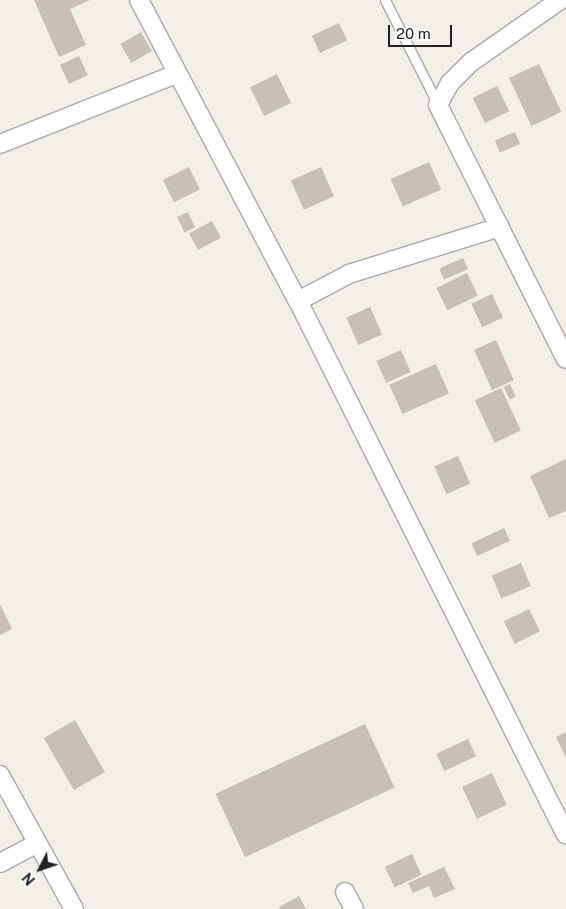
<!DOCTYPE html>
<style>
body{margin:0}
#map{position:relative;width:566px;height:909px;overflow:hidden;background:#f2efe9;font-family:"Public Sans",sans-serif}
div>[style]{position:absolute}
.building>*{inset:0;background:#c7bfb8;transform-origin:0 0}
.roads{filter:drop-shadow(1px 0 #a9a9a9) drop-shadow(-1px 0 #a9a9a9) drop-shadow(0 1px #a9a9a9) drop-shadow(0 -1px #a9a9a9)}
.service>*{height:9px;margin:-4.5px;padding:0 4.5px;transform-origin:4.5px;border-radius:4.5px;background:#fff}
.minor>*{height:18px;margin:-9px;padding:0 9px;transform-origin:9px;border-radius:9px;background:#fff}
span{translate:-50% -50%;white-space:nowrap;text-align:center;line-height:1.15;-webkit-text-stroke:4px #fff;paint-order:stroke}
.north{position:absolute;left:15px;top:844px;width:50px;height:50px;-webkit-text-stroke:4px #fff;paint-order:stroke;rotate:229deg;font-size:14px;font-weight:700;line-height:20px;text-align:center;color:#222}
.north::after{content:'';display:block;margin:auto;width:18px;height:22px;background:#222;clip-path:polygon(50% 0,100% 100%,50% 72%,0 100%)}
.scale{position:absolute;left:388px;top:25px;width:64px;height:22px;box-sizing:border-box;border:2px solid #222;border-top:0;padding-left:6px;font-size:15px;line-height:18px;white-space:nowrap;color:#222;-webkit-text-stroke:4px #fff;paint-order:stroke}
</style>
<div id="map">
<div class="building">
<div style="clip-path:polygon(34px 0,90px 0,70px 9px,86px 45px,59px 57px)"></div>
<div style="left:339px;top:23px;width:19px;height:30px;rotate:65deg"></div>
<div style="left:141px;top:32px;width:22px;height:24px;rotate:60deg"></div>
<div style="left:79px;top:56px;width:21px;height:21px;rotate:65deg"></div>
<div style="left:539px;top:64px;width:53px;height:33px;rotate:65deg"></div>
<div style="left:277px;top:74px;width:32px;height:30px;rotate:64deg"></div>
<div style="left:497px;top:86px;width:28px;height:27px;rotate:64deg"></div>
<div style="left:515px;top:132px;width:13px;height:22px;rotate:67deg"></div>
<div style="left:429px;top:162px;width:30px;height:42px;rotate:66deg"></div>
<div style="left:189px;top:167px;width:25px;height:29px;rotate:64deg"></div>
<div style="left:321px;top:167px;width:32px;height:33px;rotate:66deg"></div>
<div style="left:188px;top:212px;width:17px;height:12px;rotate:65deg"></div>
<div style="left:212px;top:221px;width:19px;height:26px;rotate:62deg"></div>
<div style="left:463px;top:258px;width:12px;height:26px;rotate:66deg"></div>
<div style="left:467px;top:273px;width:25px;height:34px;rotate:64deg"></div>
<div style="left:492px;top:294px;width:26px;height:23px;rotate:65deg"></div>
<div style="left:370px;top:307px;width:30px;height:26px;rotate:66deg"></div>
<div style="left:496px;top:340px;width:44px;height:24px;rotate:66deg"></div>
<div style="left:401px;top:350px;width:24px;height:27px;rotate:66deg"></div>
<div style="left:436px;top:364px;width:32px;height:51px;rotate:66deg"></div>
<div style="left:510px;top:384px;width:14px;height:7px;rotate:65deg"></div>
<div style="left:501px;top:388px;width:47px;height:29px;rotate:65deg"></div>
<div style="left:458px;top:456px;width:30px;height:26px;rotate:66deg"></div>
<div style="clip-path:polygon(566px 459px,566px 511px,549px 518px,530px 476px)"></div>
<div style="left:504px;top:528px;width:14px;height:36px;rotate:65deg"></div>
<div style="left:521px;top:563px;width:25px;height:32px;rotate:67deg"></div>
<div style="clip-path:polygon(0 604px,12px 629px,0 635px)"></div>
<div style="left:529px;top:609px;width:25px;height:28px;rotate:64deg"></div>
<div style="left:75px;top:720px;width:60px;height:36px;rotate:60deg"></div>
<div style="left:365px;top:724px;width:70px;height:165px;rotate:65deg"></div>
<div style="clip-path:polygon(566px 732px,566px 758px,556px 737px)"></div>
<div style="left:468px;top:739px;width:19px;height:35px;rotate:65deg"></div>
<div style="left:492px;top:773px;width:35px;height:33px;rotate:65deg"></div>
<div style="left:412px;top:854px;width:23px;height:30px;rotate:65deg"></div>
<div style="clip-path:polygon(444px 867px,455px 889px,434px 898px,429px 886px,413px 893px,408px 883px)"></div>
<div style="clip-path:polygon(299px 896px,306px 909px,280px 909px,279px 907px)"></div>
</div>
<div class="roads">
<div class="service">
<div style="left:385px;top:0;width:118px;rotate:63.2deg"></div>
</div>
<div class="minor">
<div style="left:139px;top:0;width:340px;rotate:62.2deg"></div>
<div style="left:298px;top:301px;width:597px;rotate:63.35deg"></div>
<div style="left:560px;top:0;width:108px;rotate:145.1deg"></div>
<div style="left:471px;top:62px;width:30px;rotate:135deg"></div>
<div style="left:450px;top:83px;width:25px;rotate:119deg"></div>
<div style="left:438px;top:105px;width:284px;rotate:63.3deg"></div>
<div style="left:0;top:144px;width:189px;rotate:-21.7deg"></div>
<div style="left:298px;top:301px;width:58px;rotate:-27.9deg"></div>
<div style="left:349px;top:274px;width:158px;rotate:-17.3deg"></div>
<div style="left:0;top:775px;width:153px;rotate:61.1deg"></div>
<div style="left:0;top:863px;width:41px;rotate:-27.8deg"></div>
<div style="left:345px;top:892px;width:19px;rotate:62deg"></div>
</div>
</div>
<div class="north">N</div>
<div class="scale">20 m</div>
</div>
